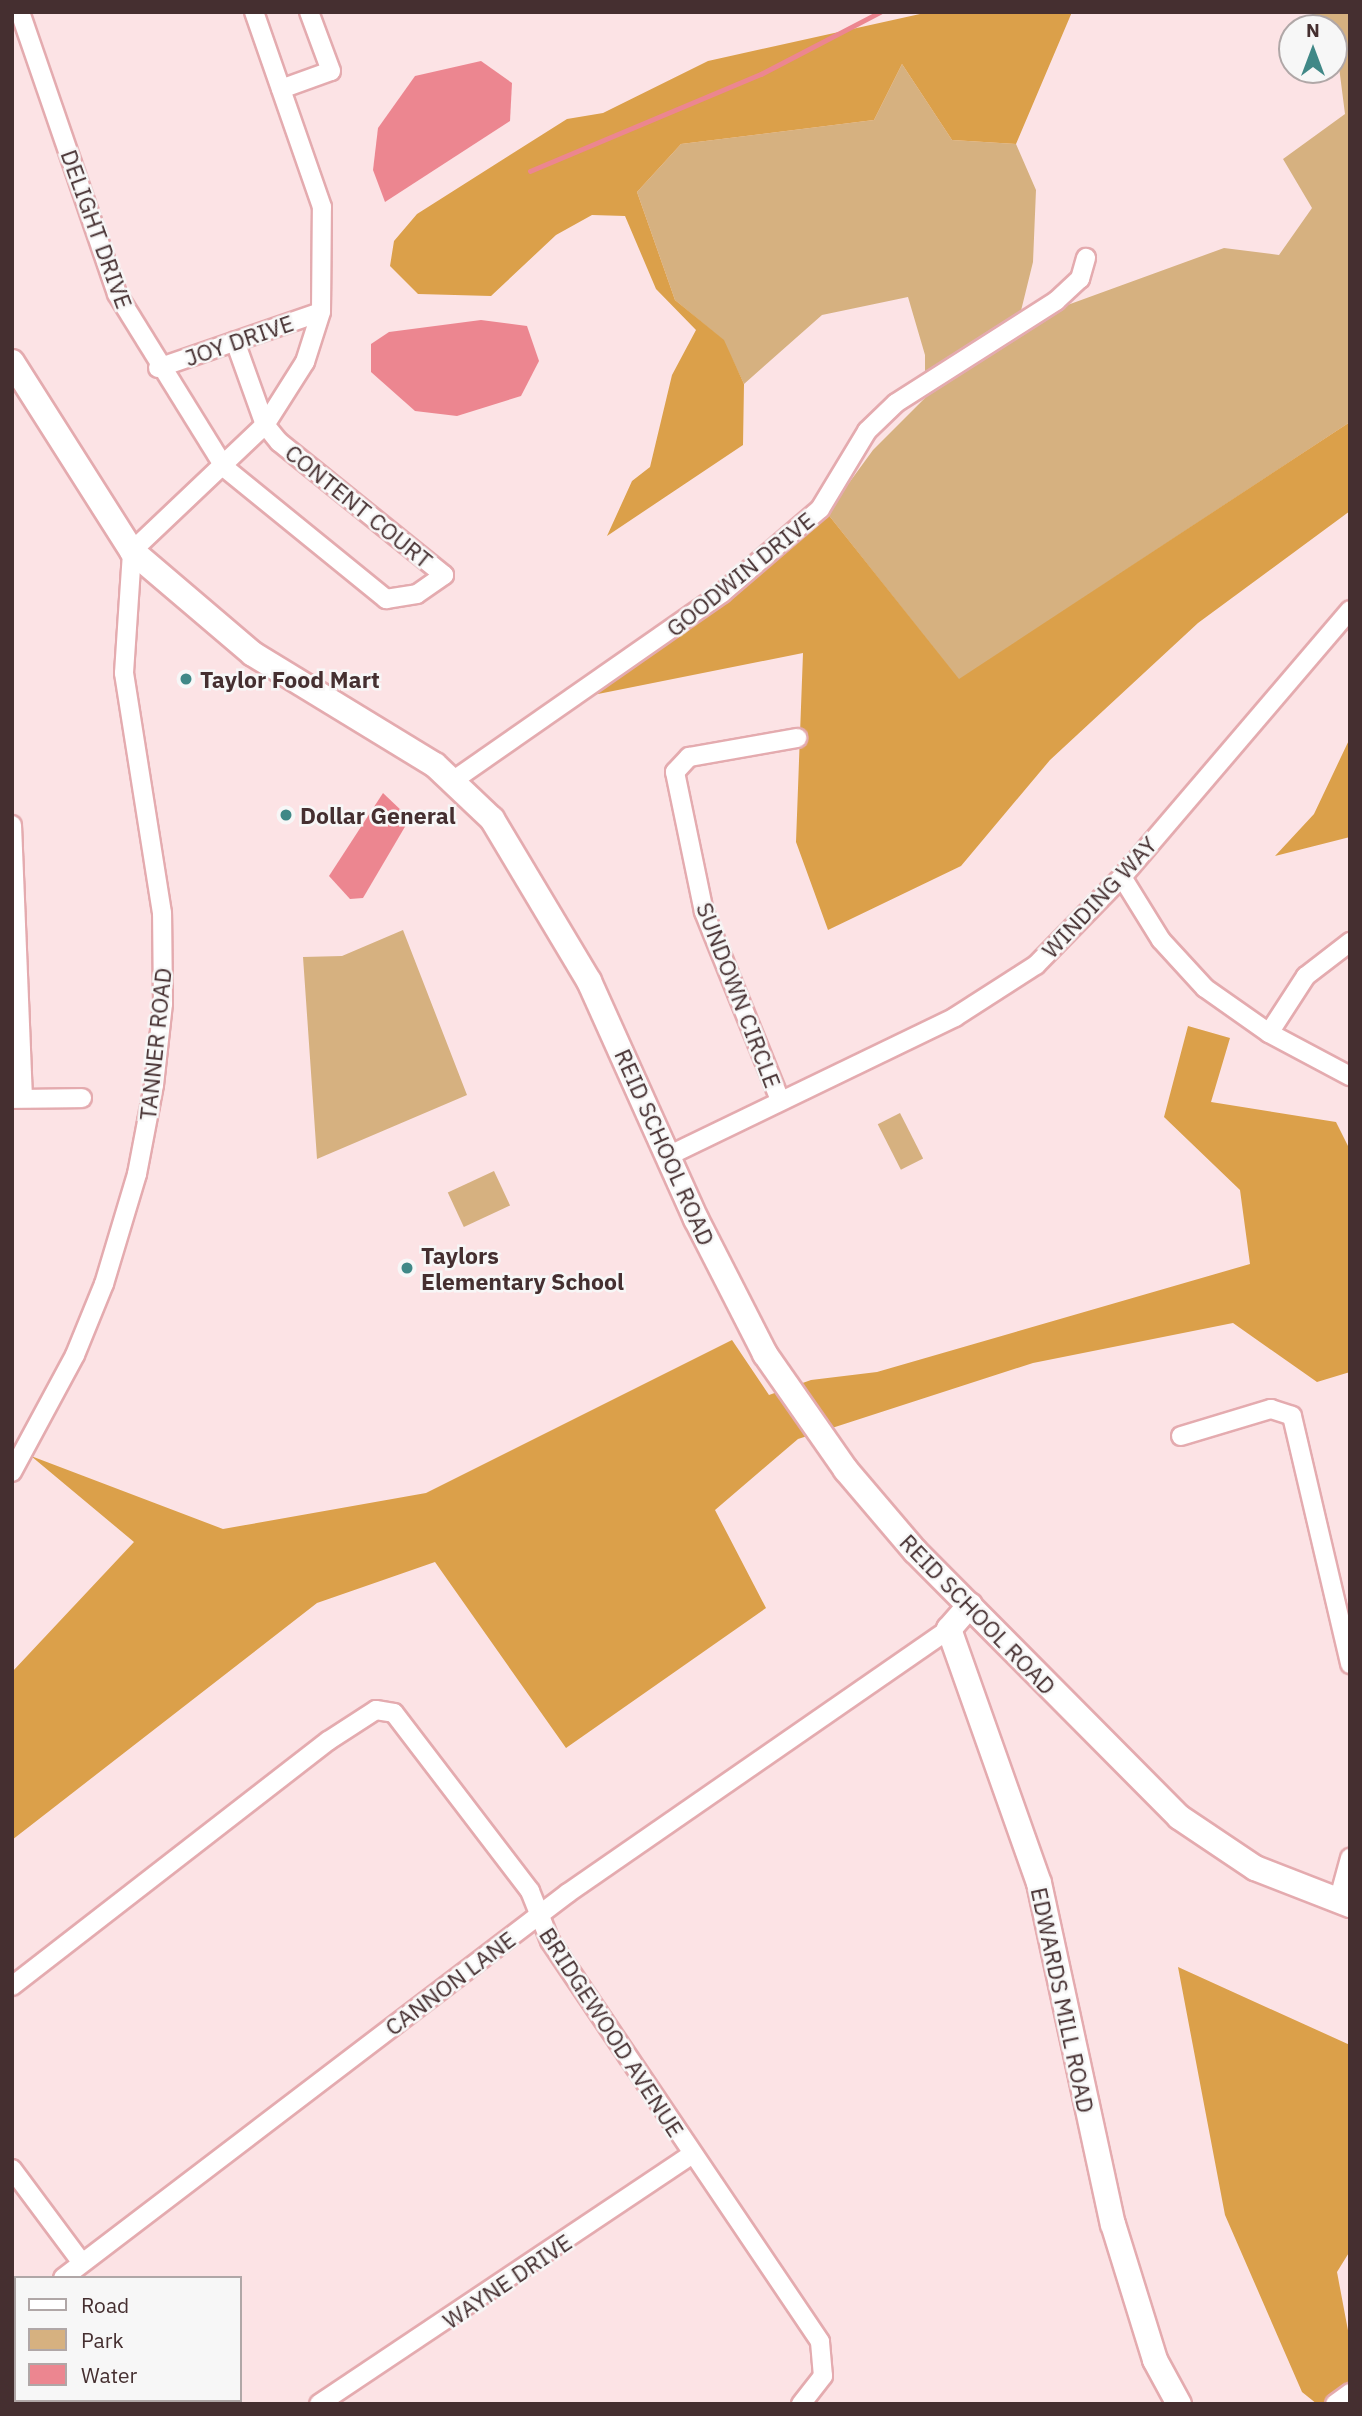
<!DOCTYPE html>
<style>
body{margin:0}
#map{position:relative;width:1362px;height:2416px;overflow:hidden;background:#fce3e5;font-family:"IBM Plex Sans",sans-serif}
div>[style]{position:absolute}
.green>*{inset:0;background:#d6b180;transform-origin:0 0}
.forest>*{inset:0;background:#dba04a}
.water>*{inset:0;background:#ec8690}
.stream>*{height:4.5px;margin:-2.25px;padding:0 2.25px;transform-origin:2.25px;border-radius:2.25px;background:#ec8690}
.roads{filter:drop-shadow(2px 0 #e4abaf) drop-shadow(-2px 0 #e4abaf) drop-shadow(0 2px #e4abaf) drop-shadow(0 -2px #e4abaf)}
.street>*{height:18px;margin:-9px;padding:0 9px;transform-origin:9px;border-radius:9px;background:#fff}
.secondary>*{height:24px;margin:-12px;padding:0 12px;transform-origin:12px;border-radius:12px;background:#fff}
.dots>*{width:19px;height:19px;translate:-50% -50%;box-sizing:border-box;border:4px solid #f7f7f7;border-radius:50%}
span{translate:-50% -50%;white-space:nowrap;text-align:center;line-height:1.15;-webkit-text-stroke:5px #f7f7f7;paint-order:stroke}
.street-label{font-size:23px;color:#452f30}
.poi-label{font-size:23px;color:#452f30;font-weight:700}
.left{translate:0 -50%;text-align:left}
.frame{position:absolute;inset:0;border:14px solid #452f30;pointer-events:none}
.legend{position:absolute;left:14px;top:2276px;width:228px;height:126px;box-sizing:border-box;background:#f7f7f7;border:2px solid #b0a7a7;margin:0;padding:9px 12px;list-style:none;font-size:21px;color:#452f30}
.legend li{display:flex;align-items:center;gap:14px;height:35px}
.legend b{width:35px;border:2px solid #b0a7a7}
.north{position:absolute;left:1278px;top:14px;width:70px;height:70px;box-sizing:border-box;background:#f7f7f7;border:2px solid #b0a7a7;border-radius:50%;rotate:0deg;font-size:19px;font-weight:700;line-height:28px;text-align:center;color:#452f30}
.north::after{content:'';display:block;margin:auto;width:24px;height:32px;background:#408887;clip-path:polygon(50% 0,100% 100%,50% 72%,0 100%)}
</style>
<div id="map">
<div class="green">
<div style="clip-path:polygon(1311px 12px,1350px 12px,1350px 422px,959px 680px,827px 513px,873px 450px,925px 398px,925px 355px,908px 297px,822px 315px,744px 384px,723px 340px,675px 300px,637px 192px,681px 144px,874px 120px,902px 64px,952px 140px,1016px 144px,1036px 190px,1033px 262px,1018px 323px,1224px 248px,1279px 255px,1312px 208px,1283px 159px,1345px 114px,1334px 28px,1318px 28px)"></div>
<div style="clip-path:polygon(403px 930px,467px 1095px,317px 1159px,303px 957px,342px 956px)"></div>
<div style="left:900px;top:1113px;width:51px;height:25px;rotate:63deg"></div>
<div style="left:494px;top:1171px;width:38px;height:51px;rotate:65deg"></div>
</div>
<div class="forest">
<div style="clip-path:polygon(929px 12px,1072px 12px,1016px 144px,952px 140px,902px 64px,874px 120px,681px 144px,637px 192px,675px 300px,724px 340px,744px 384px,743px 445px,607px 536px,632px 481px,650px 467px,672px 375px,696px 330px,656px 289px,625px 216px,592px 215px,556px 235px,491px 296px,418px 294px,390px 266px,394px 241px,417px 214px,567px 119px,603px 113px,708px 61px)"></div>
<div style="clip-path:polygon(1350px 422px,1350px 511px,1198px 623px,1050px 760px,961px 866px,828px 930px,796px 842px,803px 653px,593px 695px,827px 513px,959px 679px)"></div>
<div style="clip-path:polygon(1350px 738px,1350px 837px,1275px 856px,1314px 814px)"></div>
<div style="clip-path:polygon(1188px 1026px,1230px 1038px,1211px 1102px,1336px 1122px,1350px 1150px,1350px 1372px,1317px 1382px,1233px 1323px,1033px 1363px,798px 1439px,715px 1510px,766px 1608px,566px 1748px,435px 1562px,317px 1603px,12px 1840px,12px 1672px,134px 1542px,31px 1456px,223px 1529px,426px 1493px,732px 1340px,769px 1395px,811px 1380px,877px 1372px,1250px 1264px,1240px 1190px,1164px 1117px)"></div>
<div style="clip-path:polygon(1178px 1967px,1350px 2045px,1350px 2251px,1337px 2272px,1350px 2341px,1350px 2404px,1317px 2404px,1302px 2392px,1225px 2215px)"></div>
</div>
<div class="water">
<div style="clip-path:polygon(481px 61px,512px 83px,510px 121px,385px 202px,373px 170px,378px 128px,415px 76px)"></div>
<div style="clip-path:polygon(481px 320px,527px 326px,539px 361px,521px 396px,457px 416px,415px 411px,371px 372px,371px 344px,389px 332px)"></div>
<div style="clip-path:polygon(383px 793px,404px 813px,406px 825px,363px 898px,350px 899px,329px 876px)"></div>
</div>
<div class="stream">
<div style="left:530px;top:171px;width:251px;rotate:-22.8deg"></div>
<div style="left:761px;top:74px;width:134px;rotate:-27.5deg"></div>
</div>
<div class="roads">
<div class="street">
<div style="left:20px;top:12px;width:298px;rotate:71deg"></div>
<div style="left:117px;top:294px;width:205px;rotate:58.2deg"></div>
<div style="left:225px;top:468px;width:208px;rotate:39.1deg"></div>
<div style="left:386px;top:599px;width:31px;rotate:-9deg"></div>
<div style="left:417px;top:594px;width:33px;rotate:-35deg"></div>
<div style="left:444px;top:575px;width:212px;rotate:-141.1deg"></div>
<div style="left:279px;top:442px;width:22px;rotate:-129deg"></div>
<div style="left:265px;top:425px;width:89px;rotate:-109.7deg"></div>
<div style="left:281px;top:89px;width:53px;rotate:-19.8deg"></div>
<div style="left:331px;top:71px;width:63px;rotate:-110.4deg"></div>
<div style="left:158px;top:368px;width:172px;rotate:-19deg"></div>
<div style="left:454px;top:780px;width:327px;rotate:-34.9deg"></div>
<div style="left:722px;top:593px;width:129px;rotate:-40.6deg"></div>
<div style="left:820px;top:509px;width:91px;rotate:-58.9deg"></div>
<div style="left:867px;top:431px;width:40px;rotate:-44deg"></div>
<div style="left:896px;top:403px;width:190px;rotate:-32.5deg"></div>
<div style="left:1056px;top:301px;width:33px;rotate:-43deg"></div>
<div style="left:1080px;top:279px;width:22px;rotate:-74deg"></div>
<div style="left:12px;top:825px;width:273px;rotate:87.7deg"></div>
<div style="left:1122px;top:877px;width:74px;rotate:58.2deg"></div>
<div style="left:1161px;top:940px;width:65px;rotate:47.5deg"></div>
<div style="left:1205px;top:988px;width:78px;rotate:35.1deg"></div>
<div style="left:1269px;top:1033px;width:92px;rotate:28deg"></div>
<div style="left:1269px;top:1033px;width:68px;rotate:-57deg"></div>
<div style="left:1306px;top:976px;width:56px;rotate:-37.7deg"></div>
<div style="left:12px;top:1099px;width:70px;rotate:-0.8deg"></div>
<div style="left:780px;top:1100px;width:203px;rotate:-112deg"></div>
<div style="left:704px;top:912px;width:143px;rotate:-101.7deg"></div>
<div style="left:675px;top:772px;width:21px;rotate:-47deg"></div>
<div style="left:689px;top:757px;width:110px;rotate:-10deg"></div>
<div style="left:668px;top:1156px;width:319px;rotate:-25.8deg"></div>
<div style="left:955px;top:1017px;width:96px;rotate:-32.7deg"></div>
<div style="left:1036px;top:965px;width:123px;rotate:-45.7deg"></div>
<div style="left:1122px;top:877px;width:351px;rotate:-49.5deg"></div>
<div style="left:1181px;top:1436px;width:94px;rotate:-16.7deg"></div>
<div style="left:1271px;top:1409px;width:22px;rotate:18deg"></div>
<div style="left:1292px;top:1416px;width:255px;rotate:76.8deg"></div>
<div style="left:12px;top:1472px;width:133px;rotate:-61.7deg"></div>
<div style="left:75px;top:1355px;width:77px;rotate:-67.8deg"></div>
<div style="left:104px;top:1284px;width:115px;rotate:-73.3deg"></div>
<div style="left:137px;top:1174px;width:91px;rotate:-79.2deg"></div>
<div style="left:154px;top:1085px;width:81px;rotate:-83.7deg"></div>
<div style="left:163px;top:1004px;width:91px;rotate:-90.6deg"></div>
<div style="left:162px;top:913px;width:243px;rotate:-99deg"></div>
<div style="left:124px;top:673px;width:122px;rotate:-86.2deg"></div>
<div style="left:132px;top:551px;width:183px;rotate:-43.5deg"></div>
<div style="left:265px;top:425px;width:75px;rotate:-57.6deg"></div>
<div style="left:305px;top:362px;width:52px;rotate:-72.3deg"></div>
<div style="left:321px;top:312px;width:105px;rotate:-89.5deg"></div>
<div style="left:322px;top:207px;width:207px;rotate:-109.2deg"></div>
<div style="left:1338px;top:1902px;width:46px;rotate:-74.7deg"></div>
<div style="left:12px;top:1986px;width:400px;rotate:-37.8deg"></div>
<div style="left:328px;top:1741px;width:57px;rotate:-32.9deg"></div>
<div style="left:376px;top:1710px;width:18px;rotate:9deg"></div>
<div style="left:394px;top:1713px;width:224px;rotate:52.6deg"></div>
<div style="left:530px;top:1891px;width:54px;rotate:68.2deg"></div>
<div style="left:550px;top:1941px;width:483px;rotate:56deg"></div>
<div style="left:820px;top:2342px;width:34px;rotate:85deg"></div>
<div style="left:823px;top:2376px;width:36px;rotate:128deg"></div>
<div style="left:12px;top:2169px;width:117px;rotate:53.3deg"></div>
<div style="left:63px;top:2278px;width:635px;rotate:-37.32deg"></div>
<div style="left:568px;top:1893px;width:464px;rotate:-34.7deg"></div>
<div style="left:12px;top:2319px;width:5px;rotate:-37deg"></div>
<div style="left:45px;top:2400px;width:4px;rotate:76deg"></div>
<div style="left:319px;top:2404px;width:449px;rotate:-33.8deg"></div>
<div style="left:1335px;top:2404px;width:19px;rotate:-36deg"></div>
</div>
<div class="secondary">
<div style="left:12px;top:362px;width:224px;rotate:57.6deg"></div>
<div style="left:132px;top:551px;width:159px;rotate:40.4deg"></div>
<div style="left:253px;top:654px;width:213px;rotate:31.4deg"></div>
<div style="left:435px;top:765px;width:79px;rotate:43.5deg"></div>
<div style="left:492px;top:819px;width:189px;rotate:59.1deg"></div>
<div style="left:589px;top:981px;width:261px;rotate:65.8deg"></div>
<div style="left:696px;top:1219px;width:152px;rotate:62.9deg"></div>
<div style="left:765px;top:1354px;width:141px;rotate:55.1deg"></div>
<div style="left:846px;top:1470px;width:106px;rotate:49.6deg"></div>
<div style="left:915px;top:1551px;width:375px;rotate:45.2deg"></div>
<div style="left:1179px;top:1817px;width:92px;rotate:33.9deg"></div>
<div style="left:1255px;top:1868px;width:102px;rotate:21.3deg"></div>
<div style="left:970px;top:1605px;width:32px;rotate:131deg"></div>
<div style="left:949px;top:1629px;width:269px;rotate:70.5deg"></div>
<div style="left:1039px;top:1883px;width:349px;rotate:77.8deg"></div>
<div style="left:1113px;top:2224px;width:142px;rotate:72.8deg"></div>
<div style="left:1155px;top:2360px;width:50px;rotate:61.4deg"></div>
</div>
</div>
<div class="dots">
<div style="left:186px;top:679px;background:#408887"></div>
<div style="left:286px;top:815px;background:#408887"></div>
<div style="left:407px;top:1268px;background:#408887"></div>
</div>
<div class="street-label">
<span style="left:97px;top:229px;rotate:70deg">DELIGHT DRIVE</span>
<span style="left:239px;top:340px;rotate:-19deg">JOY DRIVE</span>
<span style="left:359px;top:506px;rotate:39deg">CONTENT COURT</span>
<span style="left:740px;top:574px;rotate:-39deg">GOODWIN DRIVE</span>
<span style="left:1099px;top:897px;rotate:-47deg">WINDING WAY</span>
<span style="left:739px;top:995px;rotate:69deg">SUNDOWN CIRCLE</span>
<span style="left:155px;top:1044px;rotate:-84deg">TANNER ROAD</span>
<span style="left:665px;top:1147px;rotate:66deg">REID SCHOOL ROAD</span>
<span style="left:978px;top:1614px;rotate:46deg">REID SCHOOL ROAD</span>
<span style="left:450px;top:1983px;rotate:-37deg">CANNON LANE</span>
<span style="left:1063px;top:2000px;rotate:78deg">EDWARDS MILL ROAD</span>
<span style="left:612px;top:2032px;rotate:57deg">BRIDGEWOOD AVENUE</span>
<span style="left:507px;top:2281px;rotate:-34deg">WAYNE DRIVE</span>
</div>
<div class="poi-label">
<span class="left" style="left:200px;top:679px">Taylor Food Mart</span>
<span class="left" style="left:300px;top:815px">Dollar General</span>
<span class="left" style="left:421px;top:1268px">Taylors<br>Elementary School</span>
</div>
<div class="frame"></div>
<ul class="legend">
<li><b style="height:9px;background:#fff"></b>Road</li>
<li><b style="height:19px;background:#d6b180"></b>Park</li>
<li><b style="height:19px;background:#ec8690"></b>Water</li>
</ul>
<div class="north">N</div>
</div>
